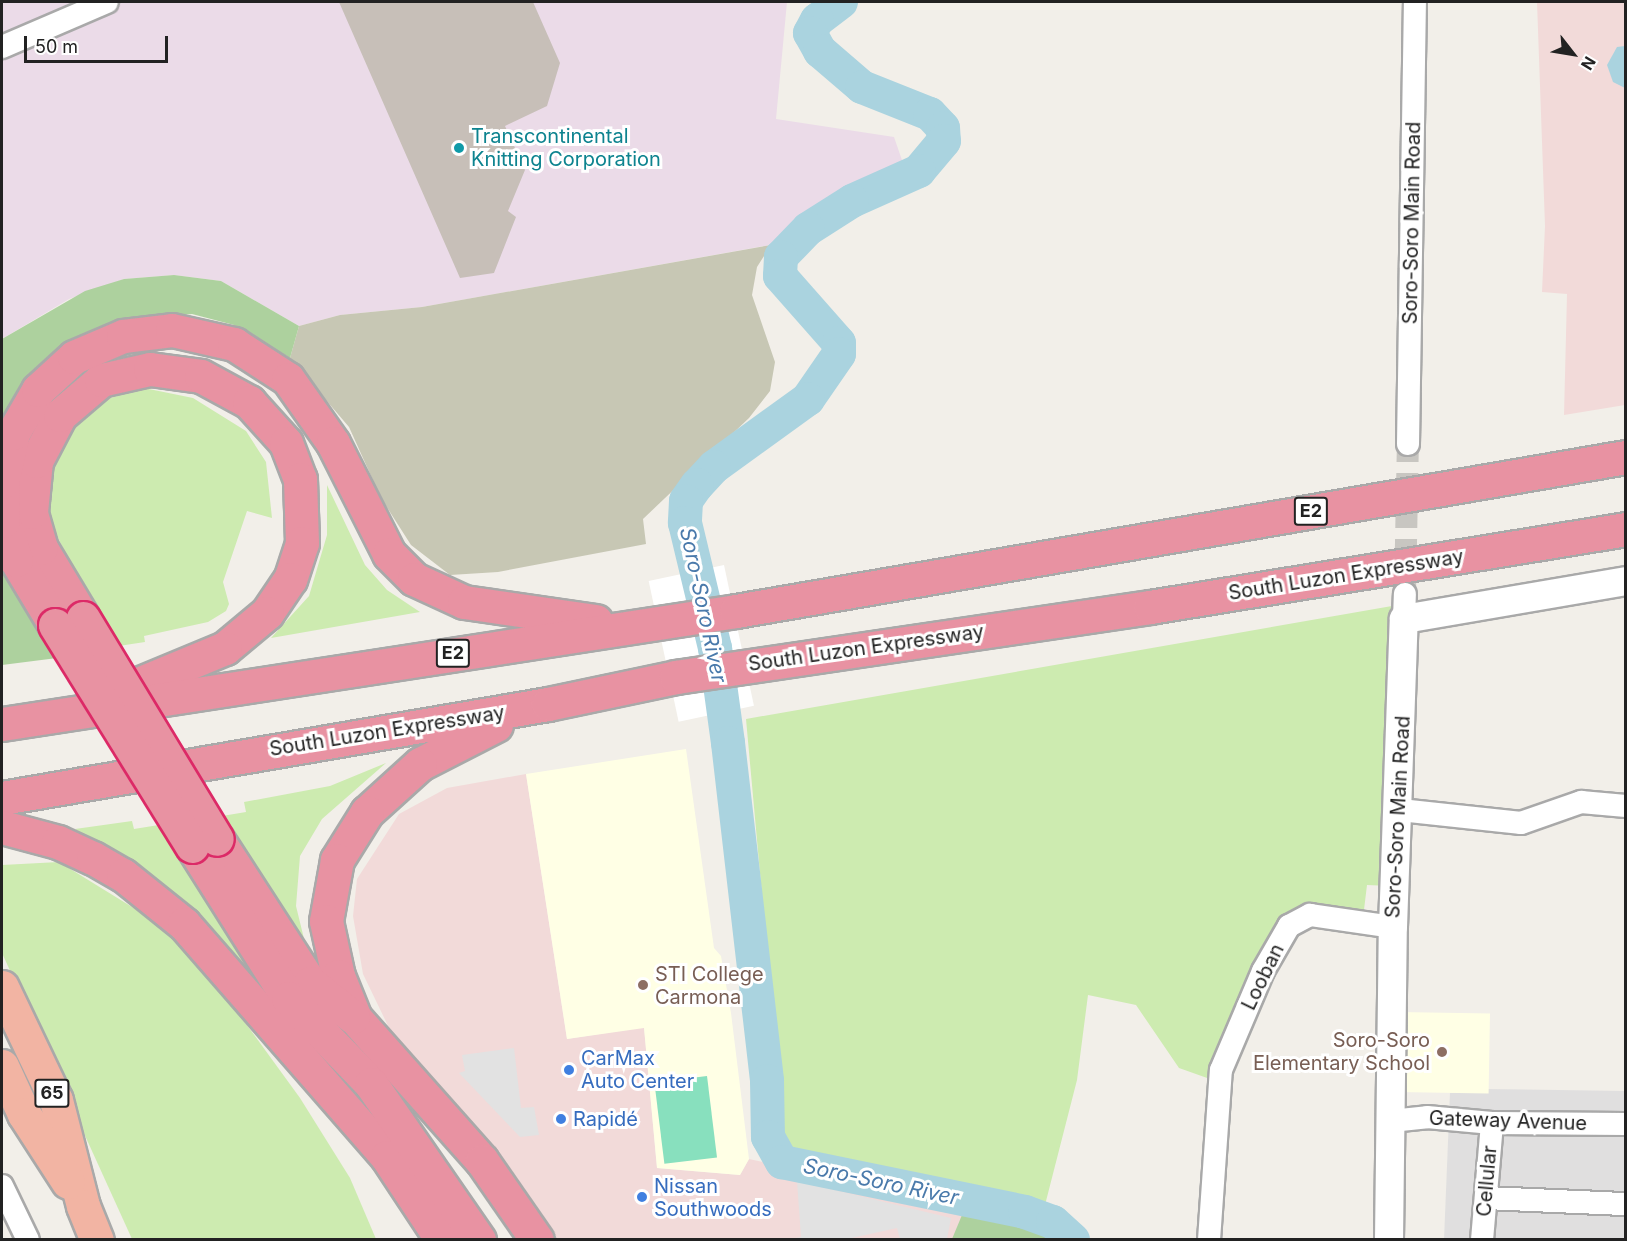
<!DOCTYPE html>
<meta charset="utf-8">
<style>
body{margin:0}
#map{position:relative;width:1627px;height:1241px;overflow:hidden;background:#f2efe9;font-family:Inter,sans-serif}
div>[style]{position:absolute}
.residential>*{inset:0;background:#e0dfdf}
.commercial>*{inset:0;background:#f2dad9}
.industrial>*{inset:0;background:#ebdbe8}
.education>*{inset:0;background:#ffffe5;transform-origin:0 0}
.construction>*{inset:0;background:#c7c7b4}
.grass>*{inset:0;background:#cdebb0}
.forest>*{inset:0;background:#add19e}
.pitch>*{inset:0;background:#88e0be;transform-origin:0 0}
.parking>*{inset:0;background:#e2e2e2}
.water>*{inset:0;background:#aad3df}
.pier>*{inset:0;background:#fff;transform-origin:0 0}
.river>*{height:34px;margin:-17px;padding:0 17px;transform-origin:17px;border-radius:17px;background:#aad3df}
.building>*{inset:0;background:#c7bfb8}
.minor-tunnel>*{height:22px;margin-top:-11px;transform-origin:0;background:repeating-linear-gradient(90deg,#c8c6c1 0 22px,transparent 0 33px)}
.roads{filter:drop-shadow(2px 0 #a9a9a9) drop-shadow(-2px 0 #a9a9a9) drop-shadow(0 2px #a9a9a9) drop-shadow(0 -2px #a9a9a9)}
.minor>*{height:22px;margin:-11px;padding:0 11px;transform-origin:11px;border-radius:11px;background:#fff}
.tertiary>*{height:28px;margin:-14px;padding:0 14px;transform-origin:14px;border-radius:14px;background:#fff}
.trunk>*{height:33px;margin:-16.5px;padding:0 16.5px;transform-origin:16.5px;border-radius:16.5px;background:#f2b4a3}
.motorway>*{height:33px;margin:-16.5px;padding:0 16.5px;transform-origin:16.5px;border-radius:16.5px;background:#e892a2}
.bridges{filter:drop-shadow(2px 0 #dc2a67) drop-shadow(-2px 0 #dc2a67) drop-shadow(0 2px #dc2a67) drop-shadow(0 -2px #dc2a67)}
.motorway-bridge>*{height:33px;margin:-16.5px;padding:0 16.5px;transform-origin:16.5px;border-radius:16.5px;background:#e892a2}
.dots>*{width:16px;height:16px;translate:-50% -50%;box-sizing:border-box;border:3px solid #fff;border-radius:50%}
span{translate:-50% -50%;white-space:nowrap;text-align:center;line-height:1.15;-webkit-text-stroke:6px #fff;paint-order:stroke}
.shield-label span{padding:2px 4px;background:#fff;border:2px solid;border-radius:4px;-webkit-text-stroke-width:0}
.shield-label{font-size:18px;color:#222;font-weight:700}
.culture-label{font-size:20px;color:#0d838f}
.left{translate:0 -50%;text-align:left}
.street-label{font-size:20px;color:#222}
.education-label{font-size:20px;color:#785e54}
.right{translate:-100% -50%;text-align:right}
.shop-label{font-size:20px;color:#366cbe}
.water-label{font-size:21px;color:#4a7aab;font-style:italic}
.frame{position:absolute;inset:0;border:3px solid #222;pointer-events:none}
.north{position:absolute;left:1543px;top:24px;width:60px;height:60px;-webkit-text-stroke:4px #fff;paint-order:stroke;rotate:121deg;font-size:16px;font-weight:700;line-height:24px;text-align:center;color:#222}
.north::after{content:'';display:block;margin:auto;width:21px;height:27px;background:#222;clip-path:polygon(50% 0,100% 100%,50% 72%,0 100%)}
.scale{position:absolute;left:24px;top:36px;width:144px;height:27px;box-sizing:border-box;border:3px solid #222;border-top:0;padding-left:8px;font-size:18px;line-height:21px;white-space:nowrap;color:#222;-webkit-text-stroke:4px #fff;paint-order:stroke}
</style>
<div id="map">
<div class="residential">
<div style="clip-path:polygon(1484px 1089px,1625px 1091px,1625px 1239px,1444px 1240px,1450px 1093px)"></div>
</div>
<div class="commercial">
<div style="clip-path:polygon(1537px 2px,1625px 2px,1625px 405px,1564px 415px,1567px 294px,1542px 292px,1545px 226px)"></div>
<div style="clip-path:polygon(526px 774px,567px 1039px,644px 1027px,657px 1168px,740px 1175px,749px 1159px,972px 1209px,1040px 1227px,1058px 1239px,557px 1239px,391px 1032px,363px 974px,353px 916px,357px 879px,399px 814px,447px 788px)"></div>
</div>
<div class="industrial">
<div style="clip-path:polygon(2px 2px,787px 2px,776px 119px,894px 137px,903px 163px,770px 245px,422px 307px,340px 315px,299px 326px,221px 281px,174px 275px,124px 279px,69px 299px,2px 339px)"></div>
</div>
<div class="education">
<div style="clip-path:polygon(686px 749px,714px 948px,721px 956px,731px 1013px,749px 1159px,740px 1175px,657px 1168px,644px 1028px,567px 1039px,526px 774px)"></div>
<div style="left:1398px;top:1012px;width:92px;height:80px;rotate:1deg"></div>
</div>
<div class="construction">
<div style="clip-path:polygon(771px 245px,757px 267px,752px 295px,775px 362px,770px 391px,749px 418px,643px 519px,646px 544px,498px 572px,450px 575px,411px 545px,381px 498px,349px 427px,290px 358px,299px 326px,340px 315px,422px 307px)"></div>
</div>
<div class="grass">
<div style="clip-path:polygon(144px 388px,193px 398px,246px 431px,266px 462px,272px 518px,247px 511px,223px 582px,229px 604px,226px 611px,208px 622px,144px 636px,145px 642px,112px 647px,53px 528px,48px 509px,50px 471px,74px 422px,100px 401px)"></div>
<div style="clip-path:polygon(327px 485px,365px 565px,387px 590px,420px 612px,271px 638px,309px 596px,327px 535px)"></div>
<div style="clip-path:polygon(1392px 606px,1390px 886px,1367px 885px,1363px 918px,1307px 912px,1210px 1079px,1179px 1068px,1136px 1005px,1088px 995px,1077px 1080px,1045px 1205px,812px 1158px,785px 1148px,746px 719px)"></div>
<div style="clip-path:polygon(386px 763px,322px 819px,300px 856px,296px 906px,307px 951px,216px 817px,246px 812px,244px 802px,330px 786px)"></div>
<div style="clip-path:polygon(132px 821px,134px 829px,165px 824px,270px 1005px,214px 937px,166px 888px,75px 829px)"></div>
<div style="clip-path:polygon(59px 862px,158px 923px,225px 995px,300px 1098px,350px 1178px,376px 1239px,132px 1239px,2px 953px,2px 865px)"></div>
</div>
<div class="forest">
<div style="clip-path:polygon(174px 275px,221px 281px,299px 326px,290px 358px,234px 325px,192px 314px,123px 320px,2px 423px,2px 339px,85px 291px,124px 279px)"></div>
<div style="clip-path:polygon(2px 565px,65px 657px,2px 665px)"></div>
<div style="clip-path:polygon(962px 1215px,1033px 1229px,1051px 1239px,952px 1239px)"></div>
</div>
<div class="pitch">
<div style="left:707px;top:1076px;width:82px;height:53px;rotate:83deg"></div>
</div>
<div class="parking">
<div style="clip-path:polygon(514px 1048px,521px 1108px,534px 1107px,539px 1135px,520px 1137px,459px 1073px,465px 1071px,462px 1055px)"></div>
<div style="clip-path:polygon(797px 1181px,951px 1218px,947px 1239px,900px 1239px,897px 1228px,847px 1239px,791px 1239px,801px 1237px)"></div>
</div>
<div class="water">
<div style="clip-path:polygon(1625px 46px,1626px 46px,1625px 88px,1613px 82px,1607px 65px,1617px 47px)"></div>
</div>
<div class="pier">
<div style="left:724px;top:565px;width:144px;height:77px;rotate:78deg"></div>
</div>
<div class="river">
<div style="left:841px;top:2px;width:30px;rotate:143deg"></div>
<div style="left:817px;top:20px;width:15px;rotate:118deg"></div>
<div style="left:810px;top:33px;width:21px;rotate:61deg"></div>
<div style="left:820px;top:51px;width:55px;rotate:40.6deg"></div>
<div style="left:862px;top:87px;width:73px;rotate:21.7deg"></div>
<div style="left:930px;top:114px;width:19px;rotate:47deg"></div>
<div style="left:943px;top:128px;width:13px;rotate:86deg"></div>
<div style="left:944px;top:141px;width:39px;rotate:130deg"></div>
<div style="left:919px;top:171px;width:73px;rotate:155.9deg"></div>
<div style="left:852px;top:201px;width:52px;rotate:147.5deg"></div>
<div style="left:808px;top:229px;width:39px;rotate:134deg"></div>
<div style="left:781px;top:257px;width:19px;rotate:93deg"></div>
<div style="left:780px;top:276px;width:89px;rotate:48.6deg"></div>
<div style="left:839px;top:343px;width:11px;rotate:90deg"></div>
<div style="left:839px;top:354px;width:55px;rotate:124.6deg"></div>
<div style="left:808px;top:399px;width:116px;rotate:144.1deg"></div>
<div style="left:714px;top:467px;width:25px;rotate:133deg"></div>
<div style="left:697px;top:485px;width:19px;rotate:125deg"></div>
<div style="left:686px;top:501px;width:22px;rotate:93deg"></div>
<div style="left:685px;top:523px;width:129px;rotate:76.5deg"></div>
<div style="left:715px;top:648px;width:96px;rotate:82.2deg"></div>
<div style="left:728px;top:743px;width:340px;rotate:83.4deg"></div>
<div style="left:767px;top:1081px;width:56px;rotate:89deg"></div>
<div style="left:768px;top:1137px;width:29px;rotate:61deg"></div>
<div style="left:782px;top:1162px;width:248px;rotate:11.6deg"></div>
<div style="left:1025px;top:1212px;width:30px;rotate:20deg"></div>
<div style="left:1053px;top:1222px;width:27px;rotate:42deg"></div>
</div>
<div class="building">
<div style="clip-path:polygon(339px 2px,533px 2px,560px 63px,547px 106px,505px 126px,525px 170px,508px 211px,516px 217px,494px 273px,460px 278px)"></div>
</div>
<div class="minor-tunnel">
<div style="left:1405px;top:594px;width:150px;rotate:-88.9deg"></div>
</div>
<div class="roads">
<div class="minor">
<div style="left:2px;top:47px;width:114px;rotate:-23.2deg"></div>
<div style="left:1408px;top:444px;width:442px;rotate:-89.1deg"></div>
<div style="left:1404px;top:619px;width:25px;rotate:-88deg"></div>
<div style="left:1400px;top:810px;width:122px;rotate:6.1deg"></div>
<div style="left:1521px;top:823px;width:64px;rotate:-19.3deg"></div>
<div style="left:1581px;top:802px;width:45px;rotate:5.1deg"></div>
<div style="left:1391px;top:1121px;width:36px;rotate:-6deg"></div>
<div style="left:1427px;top:1117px;width:65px;rotate:5.3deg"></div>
<div style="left:1492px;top:1123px;width:134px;rotate:0.4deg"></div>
<div style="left:2px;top:1186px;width:60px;rotate:64.3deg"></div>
<div style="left:1486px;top:1198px;width:140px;rotate:2.5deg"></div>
<div style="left:1209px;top:1240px;width:170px;rotate:-86deg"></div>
<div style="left:1221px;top:1070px;width:108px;rotate:-67deg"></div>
<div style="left:1263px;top:971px;width:52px;rotate:-60deg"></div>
<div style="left:1289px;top:926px;width:24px;rotate:-28deg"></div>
<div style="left:1310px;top:915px;width:84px;rotate:8.2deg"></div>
<div style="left:1482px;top:1240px;width:117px;rotate:-85.1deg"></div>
</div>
<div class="tertiary">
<div style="left:1389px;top:1240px;width:313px;rotate:-89.3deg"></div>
<div style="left:1393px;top:927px;width:308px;rotate:-88deg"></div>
<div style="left:1404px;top:619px;width:225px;rotate:-9.7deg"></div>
</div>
<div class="trunk">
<div style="left:2px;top:987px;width:125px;rotate:64.5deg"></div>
<div style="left:56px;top:1100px;width:109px;rotate:75.7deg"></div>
<div style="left:83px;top:1206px;width:37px;rotate:68deg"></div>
<div style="left:2px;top:1066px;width:53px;rotate:65.4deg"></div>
<div style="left:24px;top:1114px;width:81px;rotate:57.1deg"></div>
</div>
<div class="motorway">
<div style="left:83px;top:618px;width:82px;rotate:-121deg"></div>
<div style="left:41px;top:548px;width:37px;rotate:-106deg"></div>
<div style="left:31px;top:512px;width:51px;rotate:-84.4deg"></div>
<div style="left:36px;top:461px;width:52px;rotate:-62.4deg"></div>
<div style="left:60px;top:415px;width:54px;rotate:-40.5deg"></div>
<div style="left:101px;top:380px;width:50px;rotate:-12.7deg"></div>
<div style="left:150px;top:369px;width:51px;rotate:7.8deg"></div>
<div style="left:201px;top:376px;width:55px;rotate:28.4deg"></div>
<div style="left:249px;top:402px;width:55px;rotate:47.9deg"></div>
<div style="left:286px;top:443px;width:39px;rotate:69deg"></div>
<div style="left:300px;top:479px;width:64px;rotate:88.2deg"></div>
<div style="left:302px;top:543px;width:38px;rotate:108deg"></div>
<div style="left:290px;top:579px;width:41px;rotate:124.1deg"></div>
<div style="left:267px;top:613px;width:55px;rotate:140.2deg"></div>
<div style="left:225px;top:648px;width:107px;rotate:157.5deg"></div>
<div style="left:55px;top:625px;width:76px;rotate:-121deg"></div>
<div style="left:16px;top:560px;width:41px;rotate:-108.4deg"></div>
<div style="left:3px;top:521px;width:39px;rotate:-91deg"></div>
<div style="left:2px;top:482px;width:50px;rotate:-77.3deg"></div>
<div style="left:13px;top:433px;width:50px;rotate:-59.8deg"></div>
<div style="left:38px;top:390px;width:49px;rotate:-42.5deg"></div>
<div style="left:74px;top:357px;width:53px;rotate:-23.2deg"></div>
<div style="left:123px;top:336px;width:49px;rotate:-7deg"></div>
<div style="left:172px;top:330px;width:64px;rotate:12.7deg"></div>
<div style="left:234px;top:344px;width:64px;rotate:32.9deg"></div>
<div style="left:288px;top:379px;width:78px;rotate:54.9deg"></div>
<div style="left:333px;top:443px;width:124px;rotate:63.2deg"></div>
<div style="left:389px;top:554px;width:35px;rotate:45deg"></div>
<div style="left:414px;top:579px;width:55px;rotate:24.7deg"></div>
<div style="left:464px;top:602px;width:133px;rotate:8.2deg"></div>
<div style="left:2px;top:724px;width:743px;rotate:-8.75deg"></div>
<div style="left:736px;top:611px;width:903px;rotate:-9.82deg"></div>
<div style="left:496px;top:725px;width:85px;rotate:152.8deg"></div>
<div style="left:420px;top:764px;width:72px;rotate:137.8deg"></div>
<div style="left:367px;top:812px;width:57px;rotate:122deg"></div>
<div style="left:337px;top:860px;width:62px;rotate:100.2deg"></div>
<div style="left:326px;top:921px;width:56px;rotate:77.7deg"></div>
<div style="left:338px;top:976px;width:45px;rotate:68deg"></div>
<div style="left:355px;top:1018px;width:191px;rotate:48.4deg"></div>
<div style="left:482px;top:1161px;width:96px;rotate:55.2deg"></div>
<div style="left:2px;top:798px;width:554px;rotate:-9.77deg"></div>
<div style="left:548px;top:704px;width:131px;rotate:-11.9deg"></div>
<div style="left:676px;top:677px;width:479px;rotate:-8.4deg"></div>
<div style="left:1150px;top:607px;width:482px;rotate:-9.3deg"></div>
<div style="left:2px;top:827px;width:58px;rotate:15deg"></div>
<div style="left:58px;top:842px;width:38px;rotate:25deg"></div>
<div style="left:93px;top:858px;width:34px;rotate:30deg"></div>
<div style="left:123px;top:875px;width:78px;rotate:38.8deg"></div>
<div style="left:184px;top:924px;width:309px;rotate:48.9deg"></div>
<div style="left:387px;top:1157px;width:100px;rotate:56.5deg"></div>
<div style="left:217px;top:839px;width:171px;rotate:57.1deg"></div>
<div style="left:310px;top:983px;width:55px;rotate:38.3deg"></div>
<div style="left:192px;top:846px;width:180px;rotate:57.7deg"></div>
<div style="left:288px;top:998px;width:120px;rotate:46deg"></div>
<div style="left:371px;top:1084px;width:190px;rotate:55.3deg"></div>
</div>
</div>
<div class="bridges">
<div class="motorway-bridge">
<div style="left:83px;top:618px;width:258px;rotate:58.8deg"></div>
<div style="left:55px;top:625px;width:260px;rotate:58.2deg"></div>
</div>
</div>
<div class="dots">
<div style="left:459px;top:148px;background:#0f9aa8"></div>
<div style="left:643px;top:985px;background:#8d6e63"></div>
<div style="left:1442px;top:1052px;background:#8d6e63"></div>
<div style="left:569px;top:1070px;background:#3f7fe0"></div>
<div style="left:561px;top:1119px;background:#3f7fe0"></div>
<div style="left:642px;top:1197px;background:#3f7fe0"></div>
</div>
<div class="shield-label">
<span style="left:1311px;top:511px">E2</span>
<span style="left:453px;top:653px">E2</span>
<span style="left:52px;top:1093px">65</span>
</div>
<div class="culture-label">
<span class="left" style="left:471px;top:148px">Transcontinental<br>Knitting Corporation</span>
</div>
<div class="street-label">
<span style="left:1412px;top:223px;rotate:-89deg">Soro-Soro Main Road</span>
<span style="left:1346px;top:575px;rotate:-9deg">South Luzon Expressway</span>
<span style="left:866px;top:648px;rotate:-8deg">South Luzon Expressway</span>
<span style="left:387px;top:731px;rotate:-9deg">South Luzon Expressway</span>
<span style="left:1398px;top:817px;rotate:-87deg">Soro-Soro Main Road</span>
<span style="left:1263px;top:977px;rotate:-64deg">Looban</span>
<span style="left:1508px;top:1121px;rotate:2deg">Gateway Avenue</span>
<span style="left:1487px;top:1181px;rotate:-85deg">Cellular</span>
</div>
<div class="education-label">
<span class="left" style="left:655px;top:986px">STI College<br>Carmona</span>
<span class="right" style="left:1430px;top:1052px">Soro-Soro<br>Elementary School</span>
</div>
<div class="shop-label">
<span class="left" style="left:581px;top:1070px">CarMax<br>Auto Center</span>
<span class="left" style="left:573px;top:1119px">Rapidé</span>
<span class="left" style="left:654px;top:1198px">Nissan<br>Southwoods</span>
</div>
<div class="water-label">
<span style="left:703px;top:605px;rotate:78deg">Soro-Soro River</span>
<span style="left:881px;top:1182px;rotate:12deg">Soro-Soro River</span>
</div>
<div class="frame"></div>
<div class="north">N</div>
<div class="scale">50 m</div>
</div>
